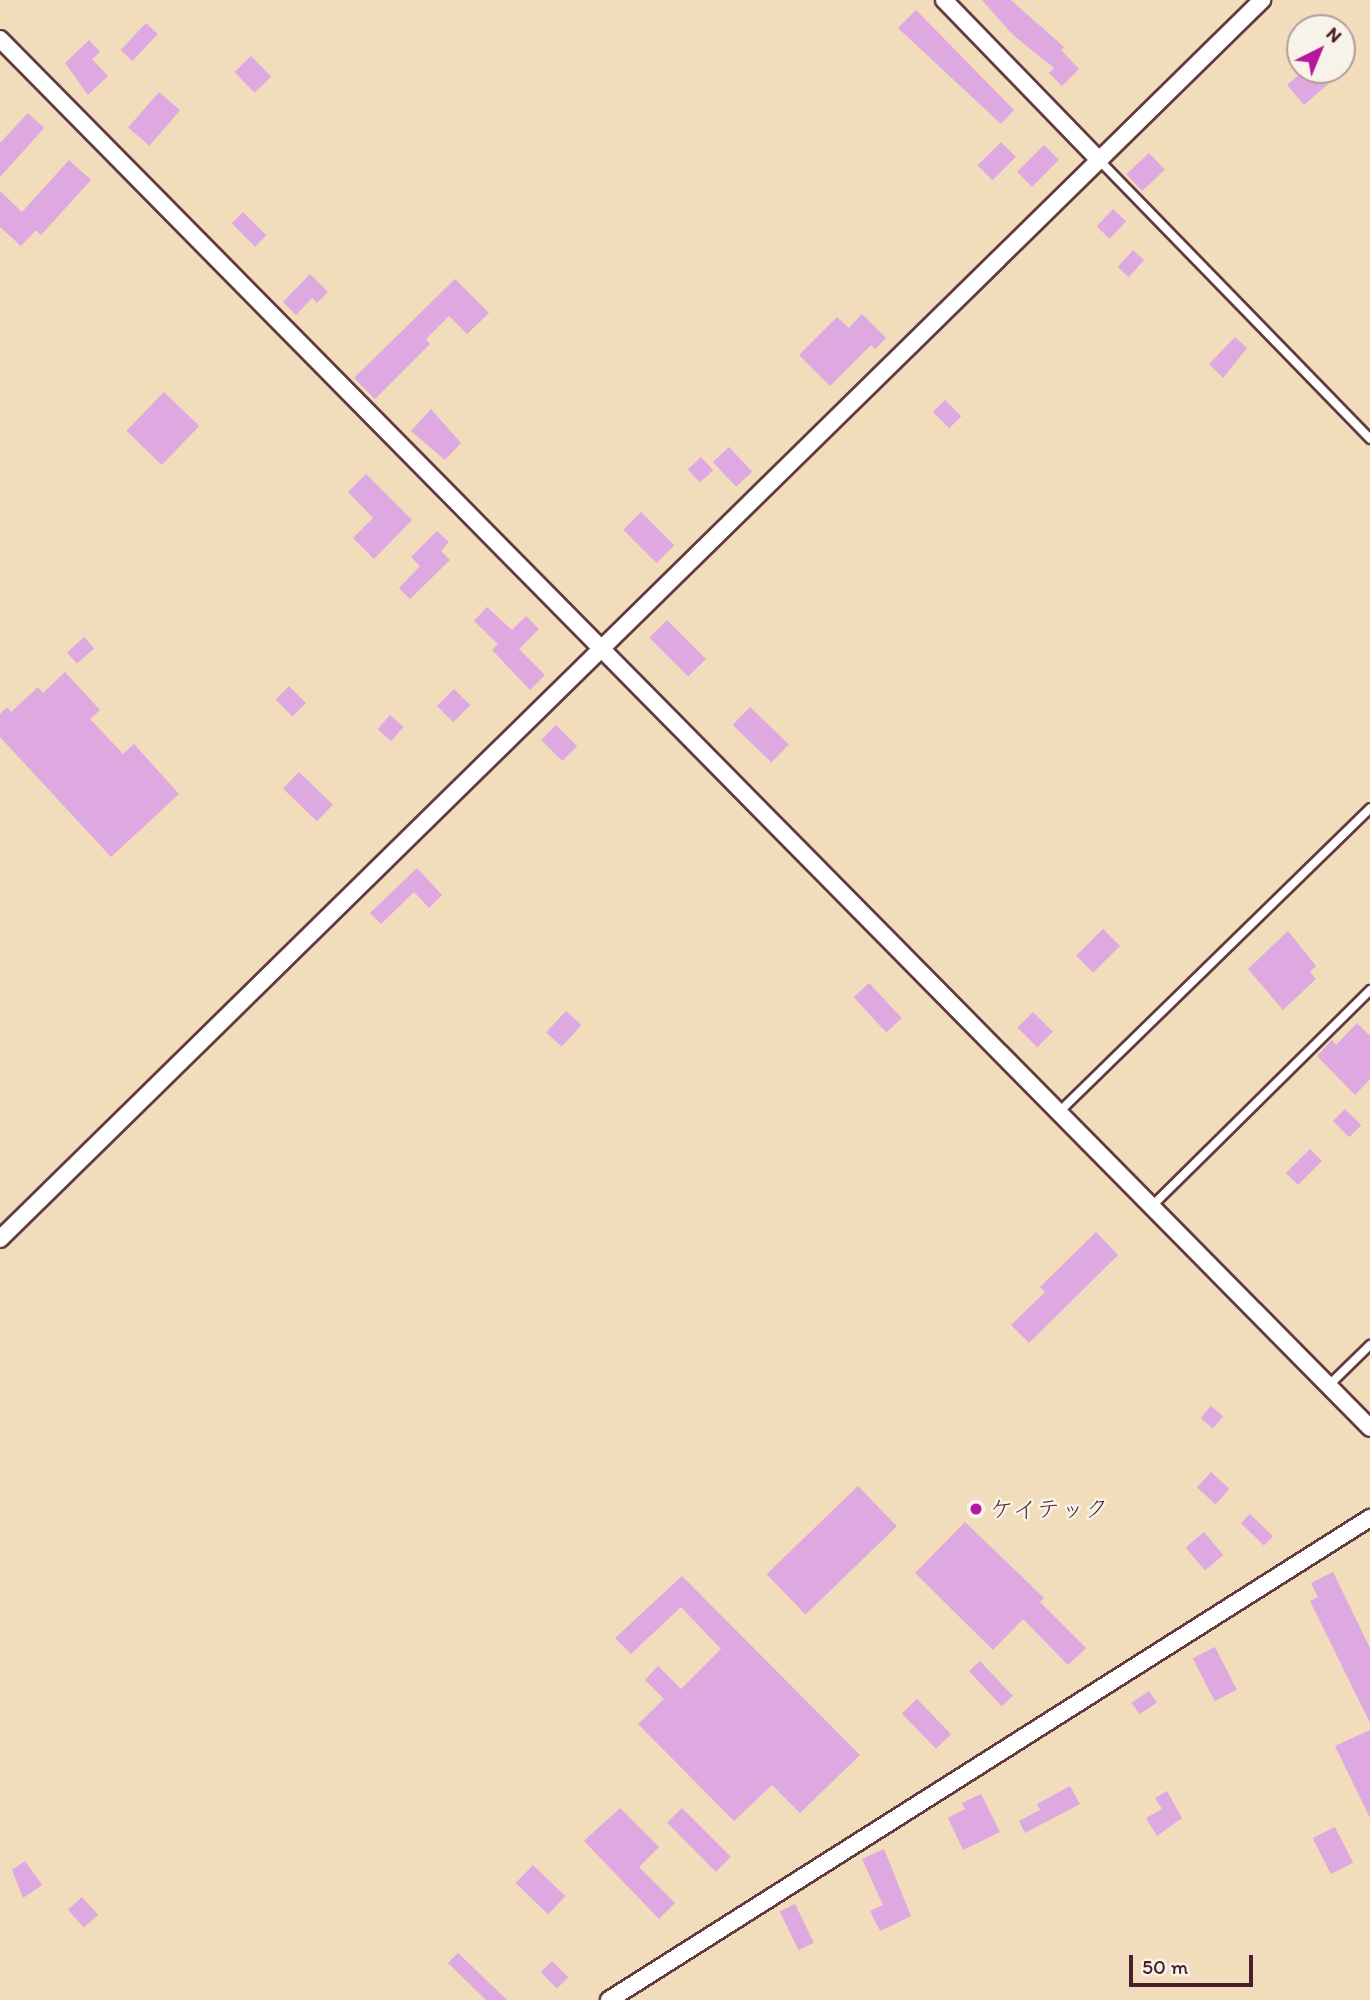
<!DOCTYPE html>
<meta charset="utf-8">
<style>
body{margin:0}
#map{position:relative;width:1370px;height:2000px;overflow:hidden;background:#f1dcbb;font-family:Itim,"Klee One",sans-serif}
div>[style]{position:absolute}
.building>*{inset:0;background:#dea8e0;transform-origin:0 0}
.roads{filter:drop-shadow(2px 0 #633b41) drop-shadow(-2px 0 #633b41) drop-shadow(0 2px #633b41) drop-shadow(0 -2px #633b41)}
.lane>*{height:8px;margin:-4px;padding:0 4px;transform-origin:4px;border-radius:4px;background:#fff}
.street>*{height:16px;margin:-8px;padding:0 8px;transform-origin:8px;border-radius:8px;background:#fff}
.dots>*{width:19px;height:19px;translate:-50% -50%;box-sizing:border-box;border:4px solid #f7f3e8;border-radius:50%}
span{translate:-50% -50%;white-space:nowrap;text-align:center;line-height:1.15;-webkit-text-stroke:5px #f7f3e8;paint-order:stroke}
.poi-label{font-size:24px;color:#4a1f2b}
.left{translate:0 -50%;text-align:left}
.north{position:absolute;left:1286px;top:14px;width:70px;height:70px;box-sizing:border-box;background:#f7f3e8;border:2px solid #b29e9c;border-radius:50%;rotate:43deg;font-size:19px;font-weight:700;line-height:28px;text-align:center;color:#4a1f2b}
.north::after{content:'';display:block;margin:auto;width:24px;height:32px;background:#b5179e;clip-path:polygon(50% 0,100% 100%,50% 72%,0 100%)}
.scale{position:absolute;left:1129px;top:1955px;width:124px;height:32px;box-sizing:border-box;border:4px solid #4a1f2b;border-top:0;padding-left:9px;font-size:21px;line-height:24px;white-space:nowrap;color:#4a1f2b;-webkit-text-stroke:5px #f7f3e8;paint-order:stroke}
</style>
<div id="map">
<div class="building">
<div style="clip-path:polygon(982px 0,1011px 0,1064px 47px,1061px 50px,1079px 69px,1062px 86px,1049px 73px,1054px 68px,1013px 35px)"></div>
<div style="clip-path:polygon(916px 10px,1014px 110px,1001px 124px,898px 28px)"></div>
<div style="left:146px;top:23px;width:16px;height:37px;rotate:43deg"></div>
<div style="clip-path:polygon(89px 40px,100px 52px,92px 59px,108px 76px,88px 95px,65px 63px)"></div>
<div style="left:251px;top:56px;width:29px;height:23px;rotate:46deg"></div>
<div style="clip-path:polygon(1304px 70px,1344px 70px,1304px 105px,1287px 85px)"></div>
<div style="left:159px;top:92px;width:28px;height:47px;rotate:41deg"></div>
<div style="clip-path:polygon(28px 113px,44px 128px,0 177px,0 143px)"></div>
<div style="left:1001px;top:142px;width:21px;height:33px;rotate:45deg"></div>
<div style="left:1044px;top:145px;width:21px;height:38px;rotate:45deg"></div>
<div style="left:1149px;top:153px;width:23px;height:31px;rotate:47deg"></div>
<div style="clip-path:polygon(69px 160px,91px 180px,41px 235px,36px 230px,21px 246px,0 227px,0 191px,22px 212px)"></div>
<div style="left:1113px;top:209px;width:18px;height:24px;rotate:43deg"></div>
<div style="left:243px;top:212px;width:33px;height:16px;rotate:45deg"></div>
<div style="left:1133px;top:250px;width:15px;height:23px;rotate:42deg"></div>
<div style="clip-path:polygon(310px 274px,328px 292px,317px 303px,312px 298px,296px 315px,283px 302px)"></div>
<div style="clip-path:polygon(455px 279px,489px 313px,467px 334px,449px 316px,426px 339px,430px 344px,375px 399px,354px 378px)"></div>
<div style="clip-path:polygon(862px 314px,886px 338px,875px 349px,871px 345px,830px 386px,799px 355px,837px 317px,849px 328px)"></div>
<div style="clip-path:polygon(1235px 337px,1247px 348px,1223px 378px,1209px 364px)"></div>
<div style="left:164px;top:392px;width:49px;height:54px;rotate:44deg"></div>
<div style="left:945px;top:400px;width:23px;height:17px;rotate:45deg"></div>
<div style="clip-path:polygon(431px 409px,461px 443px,445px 460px,411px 431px)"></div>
<div style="left:729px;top:447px;width:34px;height:22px;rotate:47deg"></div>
<div style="left:701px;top:457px;width:18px;height:18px;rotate:47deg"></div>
<div style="clip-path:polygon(366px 474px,412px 520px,374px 559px,353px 538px,373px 518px,348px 492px)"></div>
<div style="left:641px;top:512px;width:47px;height:25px;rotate:45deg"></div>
<div style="clip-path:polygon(437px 531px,449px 542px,441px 551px,450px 560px,410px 599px,399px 588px,420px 566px,411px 557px)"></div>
<div style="clip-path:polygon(487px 607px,512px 630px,526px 616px,539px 629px,519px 649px,545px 675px,530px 690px,492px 650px,498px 644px,474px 621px)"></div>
<div style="left:667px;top:620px;width:55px;height:25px;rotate:45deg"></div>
<div style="left:84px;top:637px;width:15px;height:23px;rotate:48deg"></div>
<div style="clip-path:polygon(65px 672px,100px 710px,90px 719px,123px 754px,134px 744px,179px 794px,111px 857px,0 737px,0 714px,7px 707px,11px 712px,38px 687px,43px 693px)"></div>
<div style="left:289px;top:686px;width:24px;height:19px;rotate:45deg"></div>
<div style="left:454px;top:689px;width:23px;height:24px;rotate:45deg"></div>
<div style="left:750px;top:707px;width:54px;height:25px;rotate:44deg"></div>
<div style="left:390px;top:715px;width:18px;height:19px;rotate:41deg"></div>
<div style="left:556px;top:725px;width:30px;height:21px;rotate:45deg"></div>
<div style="left:299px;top:772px;width:47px;height:23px;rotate:44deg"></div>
<div style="clip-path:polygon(417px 868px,442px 895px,429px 908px,414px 892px,381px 924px,370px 913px)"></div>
<div style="left:1103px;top:929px;width:24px;height:38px;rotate:45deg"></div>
<div style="clip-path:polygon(1288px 931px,1316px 966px,1310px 972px,1316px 979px,1283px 1010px,1248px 969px)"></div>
<div style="left:869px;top:983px;width:48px;height:21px;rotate:47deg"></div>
<div style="left:566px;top:1011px;width:21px;height:29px;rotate:43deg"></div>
<div style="left:1033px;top:1012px;width:28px;height:22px;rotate:45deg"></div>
<div style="clip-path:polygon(1357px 1023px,1370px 1036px,1370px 1079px,1355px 1095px,1317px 1056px,1332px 1040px,1336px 1045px)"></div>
<div style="left:1345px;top:1109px;width:23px;height:17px;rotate:45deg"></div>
<div style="left:1310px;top:1149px;width:17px;height:34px;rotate:45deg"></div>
<div style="clip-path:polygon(1096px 1232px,1118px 1255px,1029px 1343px,1011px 1325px,1045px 1292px,1040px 1287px)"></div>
<div style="left:1211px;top:1406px;width:16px;height:16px;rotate:40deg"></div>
<div style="left:1211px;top:1472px;width:25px;height:21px;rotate:42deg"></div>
<div style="left:858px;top:1486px;width:56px;height:127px;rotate:46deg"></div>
<div style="left:1250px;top:1514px;width:32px;height:13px;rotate:44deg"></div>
<div style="clip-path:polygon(965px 1522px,1044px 1598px,1040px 1602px,1086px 1648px,1068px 1665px,1023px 1619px,993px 1650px,915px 1573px)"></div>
<div style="left:1204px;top:1532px;width:30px;height:24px;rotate:50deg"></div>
<div style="clip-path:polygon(1333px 1572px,1370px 1648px,1370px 1723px,1310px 1601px,1318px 1597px,1311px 1583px)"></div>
<div style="clip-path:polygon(682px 1576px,860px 1755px,800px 1813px,772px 1785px,734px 1821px,638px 1724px,664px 1699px,645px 1680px,658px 1666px,681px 1689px,721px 1649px,681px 1607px,631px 1654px,615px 1638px)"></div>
<div style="left:1215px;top:1647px;width:48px;height:25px;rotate:63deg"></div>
<div style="left:980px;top:1661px;width:48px;height:15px;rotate:47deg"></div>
<div style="left:1149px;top:1691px;width:14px;height:21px;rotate:56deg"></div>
<div style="left:917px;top:1699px;width:49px;height:21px;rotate:46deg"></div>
<div style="clip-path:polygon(1370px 1730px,1370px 1818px,1335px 1746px)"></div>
<div style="clip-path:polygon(1070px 1786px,1080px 1804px,1025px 1833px,1019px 1821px,1040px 1810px,1037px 1804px)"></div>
<div style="clip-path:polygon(1167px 1791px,1182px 1818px,1157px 1836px,1146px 1818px,1162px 1809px,1155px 1798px)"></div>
<div style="clip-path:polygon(981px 1794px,1000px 1832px,963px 1850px,948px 1818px,965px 1809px,962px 1803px)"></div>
<div style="clip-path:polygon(620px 1808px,659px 1847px,639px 1867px,675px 1903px,659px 1919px,584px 1841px)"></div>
<div style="left:682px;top:1808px;width:69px;height:21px;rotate:45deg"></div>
<div style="left:1335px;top:1827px;width:40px;height:25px;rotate:63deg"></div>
<div style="clip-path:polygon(884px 1849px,911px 1916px,880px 1931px,870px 1911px,883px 1905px,862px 1859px)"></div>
<div style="clip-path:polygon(25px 1861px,42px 1885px,23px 1898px,12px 1870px)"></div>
<div style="left:533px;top:1865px;width:45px;height:25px;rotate:44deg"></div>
<div style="left:82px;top:1897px;width:24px;height:19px;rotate:48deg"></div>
<div style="left:795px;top:1904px;width:43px;height:17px;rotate:64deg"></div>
<div style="clip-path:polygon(458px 1953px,507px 2000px,486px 2000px,448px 1963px)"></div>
<div style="left:552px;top:1961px;width:23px;height:16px;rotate:45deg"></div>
</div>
<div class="roads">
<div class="lane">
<div style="left:1099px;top:160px;width:389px;rotate:45.8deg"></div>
<div style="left:1059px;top:1112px;width:435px;rotate:-44.3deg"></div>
<div style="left:1152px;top:1206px;width:307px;rotate:-44.7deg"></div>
<div style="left:1328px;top:1386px;width:59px;rotate:-44.3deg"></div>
</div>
<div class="street">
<div style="left:944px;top:0;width:223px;rotate:45.9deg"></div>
<div style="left:0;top:39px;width:1951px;rotate:45.39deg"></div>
<div style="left:0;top:1239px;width:1769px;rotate:-44.47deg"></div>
<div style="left:609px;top:2000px;width:901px;rotate:-32.35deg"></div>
</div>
</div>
<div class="dots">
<div style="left:976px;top:1509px;background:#b5179e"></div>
</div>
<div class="poi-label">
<span class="left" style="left:990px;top:1509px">ケイテック</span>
</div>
<div class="north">N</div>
<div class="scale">50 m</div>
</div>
